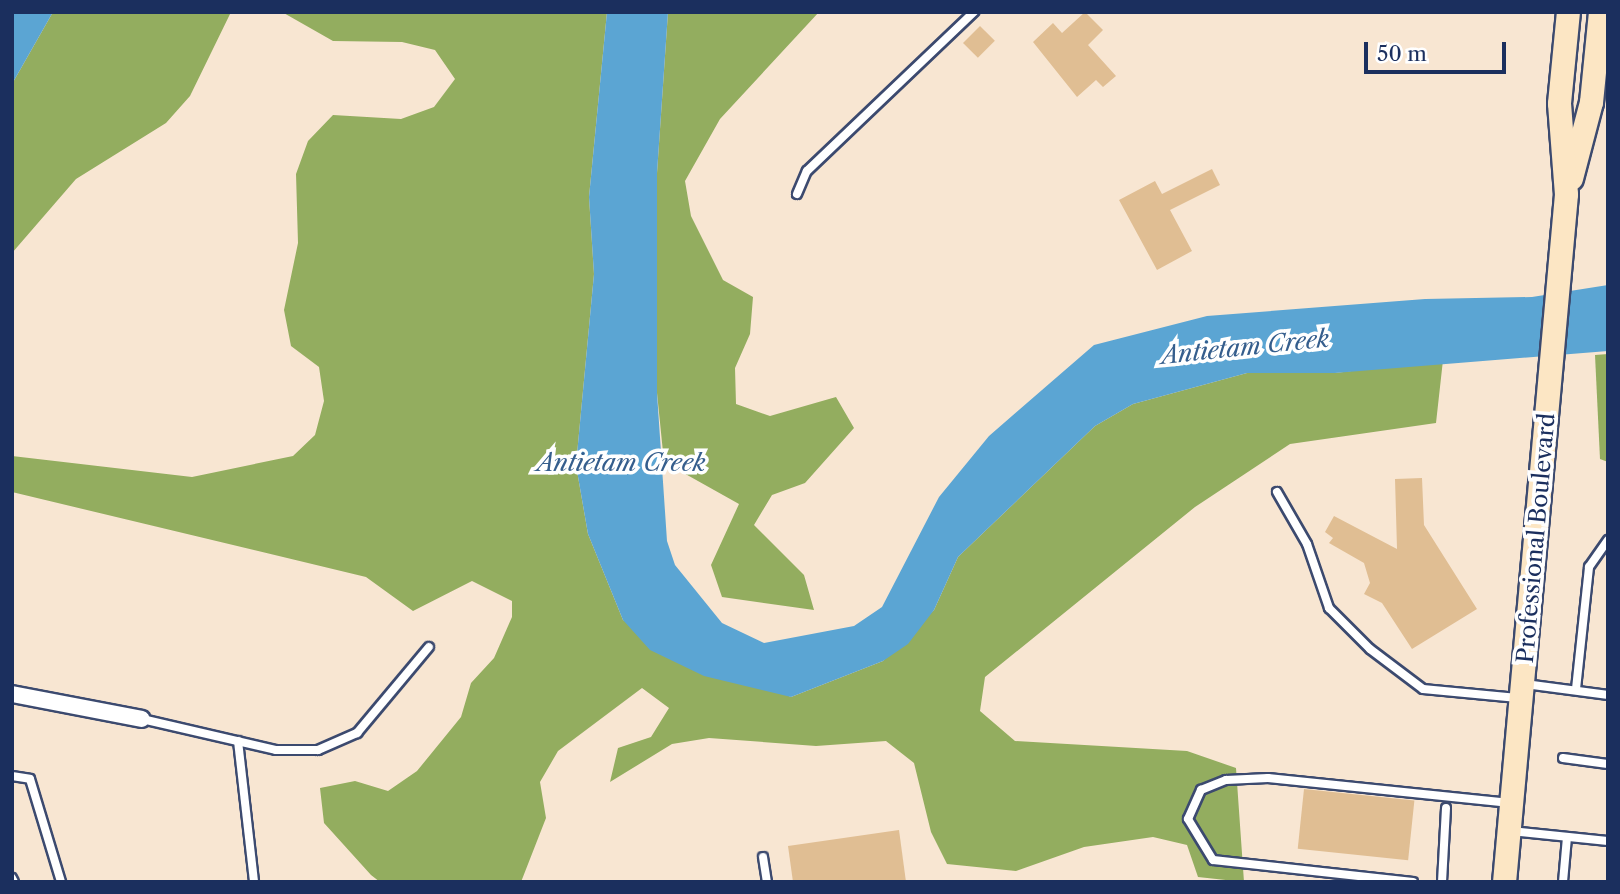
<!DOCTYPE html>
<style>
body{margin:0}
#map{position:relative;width:1620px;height:894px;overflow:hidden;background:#f8e6d2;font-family:"Libre Caslon Text",serif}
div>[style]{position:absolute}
.forest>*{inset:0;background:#93ad5f}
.water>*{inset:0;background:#5ba5d3}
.building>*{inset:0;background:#e0be93;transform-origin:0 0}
.roads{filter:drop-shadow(2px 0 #3c4a6f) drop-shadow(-2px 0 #3c4a6f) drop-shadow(0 2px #3c4a6f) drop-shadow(0 -2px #3c4a6f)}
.lane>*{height:8px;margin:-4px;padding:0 4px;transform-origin:4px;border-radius:4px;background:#fff}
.street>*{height:16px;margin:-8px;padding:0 8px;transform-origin:8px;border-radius:8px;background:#fff}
.secondary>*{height:23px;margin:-11.5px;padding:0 11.5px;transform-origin:11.5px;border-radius:11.5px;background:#fce6c4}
span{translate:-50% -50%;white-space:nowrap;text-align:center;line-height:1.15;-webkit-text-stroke:7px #fff;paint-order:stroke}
.street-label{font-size:23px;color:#1b2f5e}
.water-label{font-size:24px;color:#355e8d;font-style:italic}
.frame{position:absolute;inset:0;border:14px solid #1b2f5e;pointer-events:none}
.scale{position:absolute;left:1364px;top:42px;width:142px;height:32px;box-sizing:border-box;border:4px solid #1b2f5e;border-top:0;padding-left:9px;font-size:21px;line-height:24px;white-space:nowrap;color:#1b2f5e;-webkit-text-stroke:5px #fff;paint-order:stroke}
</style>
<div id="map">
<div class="forest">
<div style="clip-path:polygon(53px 12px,231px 12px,190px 96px,166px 123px,76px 179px,12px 253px,12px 84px)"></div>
<div style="clip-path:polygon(282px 12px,607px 12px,589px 197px,594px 274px,576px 465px,588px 534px,623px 620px,791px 697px,883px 661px,934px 610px,958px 557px,1095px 426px,1133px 404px,1247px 373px,1335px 373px,1443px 360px,1436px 423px,1290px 444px,1195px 507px,985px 677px,980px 711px,1015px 741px,1187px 751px,1236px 768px,1244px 882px,1198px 877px,1187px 845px,1153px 837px,1084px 847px,1016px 871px,947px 864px,931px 832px,914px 763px,886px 741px,816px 746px,709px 738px,672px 744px,610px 782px,618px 748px,651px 737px,669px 708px,642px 688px,558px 751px,540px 782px,546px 818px,521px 882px,380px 882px,371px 875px,324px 823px,320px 788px,355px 781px,388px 791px,417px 771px,461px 717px,471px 683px,494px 658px,512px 617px,512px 601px,472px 581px,413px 611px,366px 577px,12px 492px,12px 456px,192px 477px,293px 456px,315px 435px,324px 401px,319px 367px,291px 346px,284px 310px,298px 243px,296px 174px,308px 141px,333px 115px,401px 119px,434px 107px,455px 79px,435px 50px,402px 42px,333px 41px)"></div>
<div style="clip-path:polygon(668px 12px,819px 12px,720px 119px,685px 181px,691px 216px,723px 280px,753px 297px,750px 334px,735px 368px,736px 404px,770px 416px,836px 397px,854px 428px,805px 483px,772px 495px,754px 525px,804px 575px,814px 610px,722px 597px,711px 565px,739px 504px,664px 462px,657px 393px,657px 173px)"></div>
<div style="clip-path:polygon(1608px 354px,1608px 462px,1600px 459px,1595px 355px)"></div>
</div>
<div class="water">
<div style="clip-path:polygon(12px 12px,53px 12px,12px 84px)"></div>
<div style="clip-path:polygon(607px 12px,668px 12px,657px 173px,657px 393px,667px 541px,675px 565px,722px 623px,764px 643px,854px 626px,882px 607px,939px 497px,989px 436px,1094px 345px,1207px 316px,1425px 299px,1532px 297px,1608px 285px,1608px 351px,1335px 373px,1247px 373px,1133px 404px,1095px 426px,958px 557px,934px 610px,908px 644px,883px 661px,791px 697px,704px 676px,650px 650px,623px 620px,588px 534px,576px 465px,594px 274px,589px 197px)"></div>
</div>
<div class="building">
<div style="clip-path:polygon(1085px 12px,1103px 30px,1088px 45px,1116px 76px,1103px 87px,1096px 80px,1077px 97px,1033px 42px,1053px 23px,1062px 33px)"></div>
<div style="left:980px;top:26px;width:21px;height:24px;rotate:45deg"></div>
<div style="clip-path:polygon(1212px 169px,1220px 185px,1170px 210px,1192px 251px,1157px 270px,1119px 200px,1155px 181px,1162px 194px)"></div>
<div style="clip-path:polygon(1422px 478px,1424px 525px,1477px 609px,1412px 649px,1382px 603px,1364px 594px,1370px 583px,1364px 563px,1329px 543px,1333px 538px,1325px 532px,1334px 516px,1397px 549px,1395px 479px)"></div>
<div style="left:1304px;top:789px;width:111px;height:60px;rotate:6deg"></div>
<div style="clip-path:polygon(899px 830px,906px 882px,793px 882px,788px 846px)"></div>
</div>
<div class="roads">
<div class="lane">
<div style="left:797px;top:194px;width:25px;rotate:-67deg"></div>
<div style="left:807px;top:171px;width:231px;rotate:-43.6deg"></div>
<div style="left:1277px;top:492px;width:60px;rotate:60deg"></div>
<div style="left:1307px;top:544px;width:68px;rotate:71deg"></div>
<div style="left:1329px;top:608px;width:58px;rotate:45deg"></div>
<div style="left:1370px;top:649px;width:66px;rotate:37deg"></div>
<div style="left:1423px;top:689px;width:95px;rotate:5.4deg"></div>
<div style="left:1525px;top:684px;width:84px;rotate:7.5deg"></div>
<div style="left:1576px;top:689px;width:123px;rotate:-83.9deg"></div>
<div style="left:1589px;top:567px;width:33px;rotate:-55deg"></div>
<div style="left:142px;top:719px;width:138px;rotate:13deg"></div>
<div style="left:276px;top:750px;width:42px"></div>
<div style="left:318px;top:750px;width:43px;rotate:-23.6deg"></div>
<div style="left:357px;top:733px;width:112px;rotate:-50.1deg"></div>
<div style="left:238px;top:741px;width:142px;rotate:83.5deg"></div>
<div style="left:1563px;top:758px;width:45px;rotate:7.6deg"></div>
<div style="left:12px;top:776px;width:18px;rotate:9deg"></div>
<div style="left:30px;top:779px;width:108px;rotate:73.2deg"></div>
<div style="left:1510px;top:831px;width:99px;rotate:5.8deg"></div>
<div style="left:763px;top:857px;width:25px;rotate:81deg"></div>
<div style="left:12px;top:878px;width:4px;rotate:63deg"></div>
<div style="left:1413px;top:882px;width:201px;rotate:-173.7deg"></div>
<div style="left:1213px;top:860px;width:48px;rotate:-121.4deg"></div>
<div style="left:1188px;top:819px;width:32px;rotate:-66deg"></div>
<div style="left:1201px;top:790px;width:27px;rotate:-22deg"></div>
<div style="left:1226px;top:780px;width:42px;rotate:-2.7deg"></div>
<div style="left:1268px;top:778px;width:241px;rotate:5.9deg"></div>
<div style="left:1442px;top:882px;width:74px;rotate:-86.9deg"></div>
<div style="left:1563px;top:882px;width:45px;rotate:-84.9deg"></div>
</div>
<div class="street">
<div style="left:12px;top:694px;width:132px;rotate:10.9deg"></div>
</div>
<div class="secondary">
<div style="left:1571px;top:178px;width:79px;rotate:-75.3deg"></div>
<div style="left:1591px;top:102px;width:90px;rotate:-84.3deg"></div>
<div style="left:1504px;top:882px;width:691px;rotate:-84.85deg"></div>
<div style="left:1566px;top:194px;width:91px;rotate:-94.4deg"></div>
<div style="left:1559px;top:103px;width:91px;rotate:-84.4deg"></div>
</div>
</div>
<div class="street-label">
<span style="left:1536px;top:538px;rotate:-85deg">Professional Boulevard</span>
</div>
<div class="water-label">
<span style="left:1245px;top:347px;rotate:-6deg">Antietam Creek</span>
<span style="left:621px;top:463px">Antietam Creek</span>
</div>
<div class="frame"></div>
<div class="scale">50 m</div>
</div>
